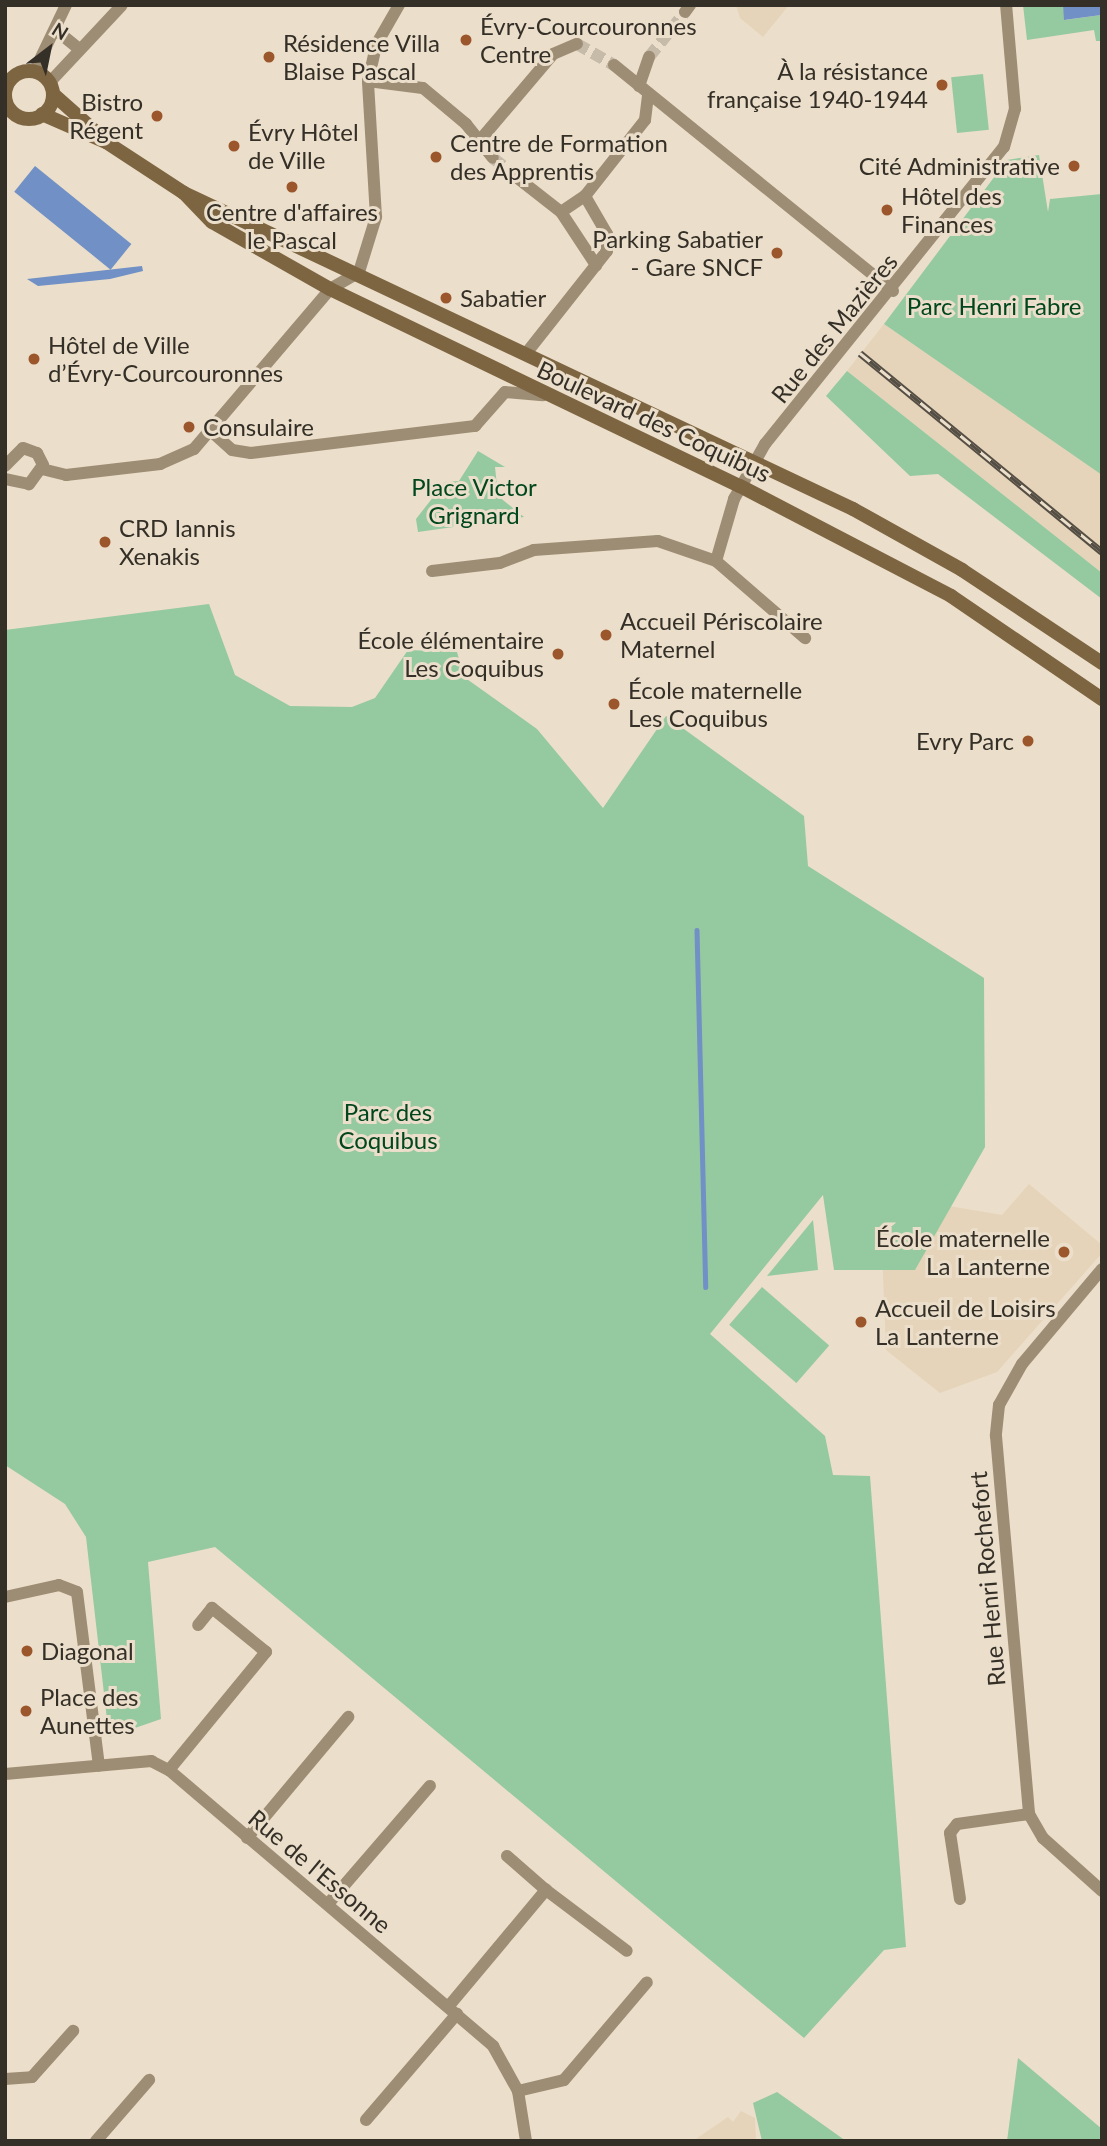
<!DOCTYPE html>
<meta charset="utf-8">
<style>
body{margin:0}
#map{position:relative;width:1107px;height:2146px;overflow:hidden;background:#ebdeca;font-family:Lato,sans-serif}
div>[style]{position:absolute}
.built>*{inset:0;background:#e5d4b9}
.green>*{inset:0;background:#95c9a0;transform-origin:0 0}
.water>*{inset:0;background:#7090c6;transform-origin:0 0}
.stream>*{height:4.5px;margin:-2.25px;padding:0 2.25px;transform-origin:2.25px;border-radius:2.25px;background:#7090c6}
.street-tunnel>*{height:12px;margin-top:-6px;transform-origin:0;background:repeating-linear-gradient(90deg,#c6bba9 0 12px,transparent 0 18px)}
.street>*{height:12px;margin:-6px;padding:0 6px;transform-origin:6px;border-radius:6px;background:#9e8d75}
.secondary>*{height:14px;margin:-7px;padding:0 7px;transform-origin:7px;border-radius:7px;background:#7d6541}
.secondary>.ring{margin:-7px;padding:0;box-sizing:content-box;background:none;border:14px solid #7d6541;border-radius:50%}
.rail>*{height:7px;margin-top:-3.5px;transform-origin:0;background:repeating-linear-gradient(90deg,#ebdeca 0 13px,#544e44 0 26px);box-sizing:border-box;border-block:2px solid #544e44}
.dots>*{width:19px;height:19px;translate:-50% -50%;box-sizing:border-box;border:4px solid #ebdeca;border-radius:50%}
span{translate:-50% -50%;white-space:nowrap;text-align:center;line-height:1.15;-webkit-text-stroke:6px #ebdeca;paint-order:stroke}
.poi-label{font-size:24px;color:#342f27}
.left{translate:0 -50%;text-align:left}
.right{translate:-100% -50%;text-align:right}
.park-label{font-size:24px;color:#00471e}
.street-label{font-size:24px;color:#342f27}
.frame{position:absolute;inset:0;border:7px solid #342f27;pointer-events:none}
.north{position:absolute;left:14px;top:14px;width:70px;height:70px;-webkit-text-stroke:5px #ebdeca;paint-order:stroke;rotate:32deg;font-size:19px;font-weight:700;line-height:28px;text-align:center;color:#342f27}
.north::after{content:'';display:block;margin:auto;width:24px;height:32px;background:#342f27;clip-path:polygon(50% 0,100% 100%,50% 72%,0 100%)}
</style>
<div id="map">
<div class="built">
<div style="clip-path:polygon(736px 5px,789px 5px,763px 37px,740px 18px)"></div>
<div style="clip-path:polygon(884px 324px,1102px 475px,1102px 573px,847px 371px)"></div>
<div style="clip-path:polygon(1029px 1184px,1102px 1245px,1102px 1253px,997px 1372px,940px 1393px,886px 1350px,881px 1225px,937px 1204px,1002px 1215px)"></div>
<div style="clip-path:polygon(741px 2111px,755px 2118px,756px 2141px,693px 2141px,728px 2117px,733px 2122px)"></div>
</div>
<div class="green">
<div style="clip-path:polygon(1023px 5px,1063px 5px,1065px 20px,1101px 15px,1102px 41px,1096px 41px,1094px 30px,1027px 40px)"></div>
<div style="left:983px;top:74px;width:56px;height:32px;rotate:84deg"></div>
<div style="clip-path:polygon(1039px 155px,1048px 212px,1050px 199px,1102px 194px,1102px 475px,884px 324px,1007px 160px)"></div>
<div style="clip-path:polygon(847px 371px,1102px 573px,1102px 599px,938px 474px,910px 476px,826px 396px)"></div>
<div style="clip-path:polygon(478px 451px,505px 467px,495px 467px,498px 496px,524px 517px,418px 532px,416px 519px,445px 482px,459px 481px)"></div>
<div style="clip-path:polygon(209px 604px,235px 675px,290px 706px,352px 707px,375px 698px,408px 650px,457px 652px,464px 677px,537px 729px,603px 808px,666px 716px,804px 816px,808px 866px,984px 978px,985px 1147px,915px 1270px,834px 1270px,823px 1195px,710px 1334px,825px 1436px,833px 1475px,870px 1476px,906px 1947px,884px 1950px,804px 2038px,215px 1547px,148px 1562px,161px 1719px,109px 1737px,86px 1537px,65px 1504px,5px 1465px,5px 630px)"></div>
<div style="clip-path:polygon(813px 1220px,818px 1270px,767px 1276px)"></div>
<div style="left:762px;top:1287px;width:89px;height:50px;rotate:41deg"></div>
<div style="clip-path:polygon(1018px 2058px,1102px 2129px,1102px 2141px,1007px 2141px)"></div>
<div style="clip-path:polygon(777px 2092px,846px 2141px,762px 2141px,753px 2103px)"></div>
</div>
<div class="water">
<div style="clip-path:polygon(1063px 5px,1100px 5px,1101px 15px,1064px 20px)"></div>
<div style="left:35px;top:166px;width:124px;height:33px;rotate:39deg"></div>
<div style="clip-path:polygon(142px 266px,143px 271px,110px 279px,38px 286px,27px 279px)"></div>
</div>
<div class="stream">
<div style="left:697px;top:930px;width:357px;rotate:88.6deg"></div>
</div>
<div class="street-tunnel">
<div style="left:577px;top:44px;width:43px;rotate:29.6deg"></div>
<div style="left:649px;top:57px;width:58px;rotate:-51.3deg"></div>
<div style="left:493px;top:158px;width:28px;rotate:39deg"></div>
</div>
<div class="street">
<div style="left:685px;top:12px;width:9px;rotate:-54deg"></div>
<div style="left:57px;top:31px;width:27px;rotate:39deg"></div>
<div style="left:614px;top:65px;width:359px;rotate:39deg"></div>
<div style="left:34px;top:72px;width:74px;rotate:-64.5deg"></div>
<div style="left:368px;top:81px;width:55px;rotate:7.3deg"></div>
<div style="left:423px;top:88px;width:56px;rotate:39.9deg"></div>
<div style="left:466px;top:124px;width:43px;rotate:51.5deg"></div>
<div style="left:50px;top:82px;width:105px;rotate:-46.9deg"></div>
<div style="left:639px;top:86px;width:31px;rotate:-71deg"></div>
<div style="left:481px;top:139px;width:111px;rotate:-49.7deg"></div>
<div style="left:553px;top:54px;width:26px;rotate:-23deg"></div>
<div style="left:515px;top:176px;width:58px;rotate:38deg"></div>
<div style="left:561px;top:212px;width:64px;rotate:56.6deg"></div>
<div style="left:561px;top:212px;width:29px;rotate:-34deg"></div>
<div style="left:585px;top:196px;width:97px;rotate:-51.7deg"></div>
<div style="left:645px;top:120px;width:25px;rotate:-83deg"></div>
<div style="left:528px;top:351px;width:127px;rotate:-51.7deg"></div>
<div style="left:607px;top:251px;width:17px;rotate:-90deg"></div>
<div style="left:607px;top:234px;width:44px;rotate:-120.1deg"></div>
<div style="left:211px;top:431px;width:28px;rotate:42deg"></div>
<div style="left:232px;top:450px;width:19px;rotate:9deg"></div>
<div style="left:251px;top:453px;width:226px;rotate:-6.9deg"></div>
<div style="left:475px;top:426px;width:45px;rotate:-48.6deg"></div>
<div style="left:505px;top:392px;width:38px;rotate:5deg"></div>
<div style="left:5px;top:466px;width:25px;rotate:-45deg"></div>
<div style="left:23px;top:448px;width:15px;rotate:20deg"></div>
<div style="left:37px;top:453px;width:13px;rotate:63deg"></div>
<div style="left:43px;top:465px;width:24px;rotate:126deg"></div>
<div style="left:29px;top:484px;width:25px;rotate:-168deg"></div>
<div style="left:42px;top:469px;width:25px;rotate:14deg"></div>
<div style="left:66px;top:475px;width:95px;rotate:-6.7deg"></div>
<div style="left:160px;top:464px;width:37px;rotate:-24deg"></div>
<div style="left:194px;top:449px;width:210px;rotate:-49.6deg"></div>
<div style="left:330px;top:289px;width:34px;rotate:-30deg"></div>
<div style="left:359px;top:272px;width:58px;rotate:-72.8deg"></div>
<div style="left:376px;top:217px;width:136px;rotate:-93.4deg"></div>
<div style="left:368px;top:81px;width:37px;rotate:-77deg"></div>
<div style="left:376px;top:45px;width:46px;rotate:-60.1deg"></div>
<div style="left:716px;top:561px;width:65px;rotate:-73.8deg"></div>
<div style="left:734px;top:499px;width:63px;rotate:-60.6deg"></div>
<div style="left:765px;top:444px;width:381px;rotate:-51.2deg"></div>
<div style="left:1004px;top:147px;width:40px;rotate:-74deg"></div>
<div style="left:1015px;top:109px;width:104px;rotate:-94.9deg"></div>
<div style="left:432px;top:571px;width:68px;rotate:-6.7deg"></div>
<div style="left:500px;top:563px;width:36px;rotate:-21deg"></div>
<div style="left:534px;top:550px;width:124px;rotate:-4.2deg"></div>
<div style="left:658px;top:541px;width:61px;rotate:19deg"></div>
<div style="left:716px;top:561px;width:118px;rotate:40.9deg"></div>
<div style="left:1102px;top:1269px;width:124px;rotate:130.1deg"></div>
<div style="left:1022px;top:1364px;width:47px;rotate:119.3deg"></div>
<div style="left:999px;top:1405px;width:31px;rotate:96deg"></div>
<div style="left:996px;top:1436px;width:379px;rotate:85deg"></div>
<div style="left:1029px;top:1814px;width:28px;rotate:60deg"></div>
<div style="left:1043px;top:1838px;width:79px;rotate:41.9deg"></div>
<div style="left:5px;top:1597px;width:55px;rotate:-12.5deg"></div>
<div style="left:59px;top:1585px;width:19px;rotate:21deg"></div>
<div style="left:77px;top:1592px;width:175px;rotate:82.8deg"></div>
<div style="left:169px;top:1770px;width:153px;rotate:-50.6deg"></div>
<div style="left:266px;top:1652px;width:70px;rotate:-140.8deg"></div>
<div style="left:212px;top:1608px;width:22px;rotate:129deg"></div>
<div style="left:5px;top:1774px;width:147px;rotate:-5.1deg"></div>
<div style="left:151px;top:1761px;width:20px;rotate:27deg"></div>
<div style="left:169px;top:1770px;width:426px;rotate:40.4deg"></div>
<div style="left:493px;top:2046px;width:51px;rotate:60.9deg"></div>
<div style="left:518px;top:2091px;width:51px;rotate:80.9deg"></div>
<div style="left:247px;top:1838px;width:158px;rotate:-50.1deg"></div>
<div style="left:507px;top:1856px;width:52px;rotate:41.1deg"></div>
<div style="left:960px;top:1899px;width:67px;rotate:-98.6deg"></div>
<div style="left:950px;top:1833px;width:11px;rotate:-52deg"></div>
<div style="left:957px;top:1824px;width:73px;rotate:-7.9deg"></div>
<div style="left:328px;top:1904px;width:156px;rotate:-49.2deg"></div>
<div style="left:448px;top:2007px;width:153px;rotate:-50.1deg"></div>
<div style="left:546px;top:1890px;width:101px;rotate:37deg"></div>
<div style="left:5px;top:2079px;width:27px;rotate:-4deg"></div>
<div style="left:32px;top:2077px;width:62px;rotate:-48.3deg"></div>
<div style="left:518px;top:2091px;width:47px;rotate:-13.4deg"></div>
<div style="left:564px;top:2080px;width:128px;rotate:-49.7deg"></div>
<div style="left:366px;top:2120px;width:140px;rotate:-49.4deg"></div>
<div style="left:96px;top:2141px;width:81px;rotate:-49deg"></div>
</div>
<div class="secondary">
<div class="ring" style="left:5px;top:71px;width:34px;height:34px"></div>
<div style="left:53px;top:94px;width:60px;rotate:41.6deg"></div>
<div style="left:42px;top:114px;width:70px;rotate:23.6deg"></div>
<div style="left:106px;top:142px;width:93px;rotate:33.2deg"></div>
<div style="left:184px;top:193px;width:40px;rotate:46deg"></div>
<div style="left:212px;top:222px;width:136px;rotate:29.6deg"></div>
<div style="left:330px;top:289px;width:455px;rotate:25.7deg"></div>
<div style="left:740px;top:486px;width:238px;rotate:27.5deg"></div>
<div style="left:951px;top:596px;width:183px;rotate:34.3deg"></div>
<div style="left:184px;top:193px;width:740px;rotate:25.28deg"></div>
<div style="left:853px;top:509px;width:125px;rotate:29.2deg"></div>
<div style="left:962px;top:570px;width:168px;rotate:33.6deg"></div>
</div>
<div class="rail">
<div style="left:860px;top:353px;width:313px;rotate:39.4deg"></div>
</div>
<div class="dots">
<div style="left:466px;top:40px;background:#9c562c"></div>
<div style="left:269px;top:57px;background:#9c562c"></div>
<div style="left:942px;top:85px;background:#9c562c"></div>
<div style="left:157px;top:116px;background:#9c562c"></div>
<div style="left:234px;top:146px;background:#9c562c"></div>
<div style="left:436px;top:157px;background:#9c562c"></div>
<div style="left:1074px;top:166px;background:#9c562c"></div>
<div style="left:292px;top:187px;background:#9c562c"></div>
<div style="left:887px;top:210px;background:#9c562c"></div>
<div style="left:777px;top:253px;background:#9c562c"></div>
<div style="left:446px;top:298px;background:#9c562c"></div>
<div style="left:34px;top:359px;background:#9c562c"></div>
<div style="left:189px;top:427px;background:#9c562c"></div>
<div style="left:105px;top:542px;background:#9c562c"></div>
<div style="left:606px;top:635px;background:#9c562c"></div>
<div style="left:558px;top:654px;background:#9c562c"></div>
<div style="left:614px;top:704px;background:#9c562c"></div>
<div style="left:1028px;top:741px;background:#9c562c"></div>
<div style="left:1064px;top:1252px;background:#9c562c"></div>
<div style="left:861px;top:1322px;background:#9c562c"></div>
<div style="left:27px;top:1651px;background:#9c562c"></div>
<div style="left:26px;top:1711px;background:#9c562c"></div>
</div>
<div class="poi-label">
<span class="left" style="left:480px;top:40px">Évry-Courcouronnes<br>Centre</span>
<span class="left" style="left:283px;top:57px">Résidence Villa<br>Blaise Pascal</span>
<span class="right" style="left:928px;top:85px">À la résistance<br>française 1940-1944</span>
<span class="right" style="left:143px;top:116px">Bistro<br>Régent</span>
<span class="left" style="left:248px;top:146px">Évry Hôtel<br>de Ville</span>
<span class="left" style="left:450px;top:157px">Centre de Formation<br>des Apprentis</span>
<span class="right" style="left:1060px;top:166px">Cité Administrative</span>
<span class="left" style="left:901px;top:210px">Hôtel des<br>Finances</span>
<span style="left:292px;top:226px">Centre d'affaires<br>le Pascal</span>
<span class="right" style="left:763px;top:253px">Parking Sabatier<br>- Gare SNCF</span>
<span class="left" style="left:460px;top:298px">Sabatier</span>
<span class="left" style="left:48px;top:359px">Hôtel de Ville<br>d’Évry-Courcouronnes</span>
<span class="left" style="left:203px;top:427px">Consulaire</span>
<span class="left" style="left:119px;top:542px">CRD Iannis<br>Xenakis</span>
<span class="left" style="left:620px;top:635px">Accueil Périscolaire<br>Maternel</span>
<span class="right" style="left:544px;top:654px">École élémentaire<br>Les Coquibus</span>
<span class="left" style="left:628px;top:704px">École maternelle<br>Les Coquibus</span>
<span class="right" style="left:1014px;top:741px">Evry Parc</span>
<span class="right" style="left:1050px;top:1252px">École maternelle<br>La Lanterne</span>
<span class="left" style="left:875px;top:1322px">Accueil de Loisirs<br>La Lanterne</span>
<span class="left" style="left:41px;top:1651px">Diagonal</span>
<span class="left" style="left:40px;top:1711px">Place des<br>Aunettes</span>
</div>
<div class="park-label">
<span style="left:994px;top:306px">Parc Henri Fabre</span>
<span style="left:474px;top:501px">Place Victor<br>Grignard</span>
<span style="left:388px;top:1126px">Parc des<br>Coquibus</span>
</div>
<div class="street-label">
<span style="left:834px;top:328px;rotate:-51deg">Rue des Mazières</span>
<span style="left:654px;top:421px;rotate:25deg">Boulevard des Coquibus</span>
<span style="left:987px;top:1579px;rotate:-95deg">Rue Henri Rochefort</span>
<span style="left:320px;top:1871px;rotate:40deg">Rue de l'Essonne</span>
</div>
<div class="frame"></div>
<div class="north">N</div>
</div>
